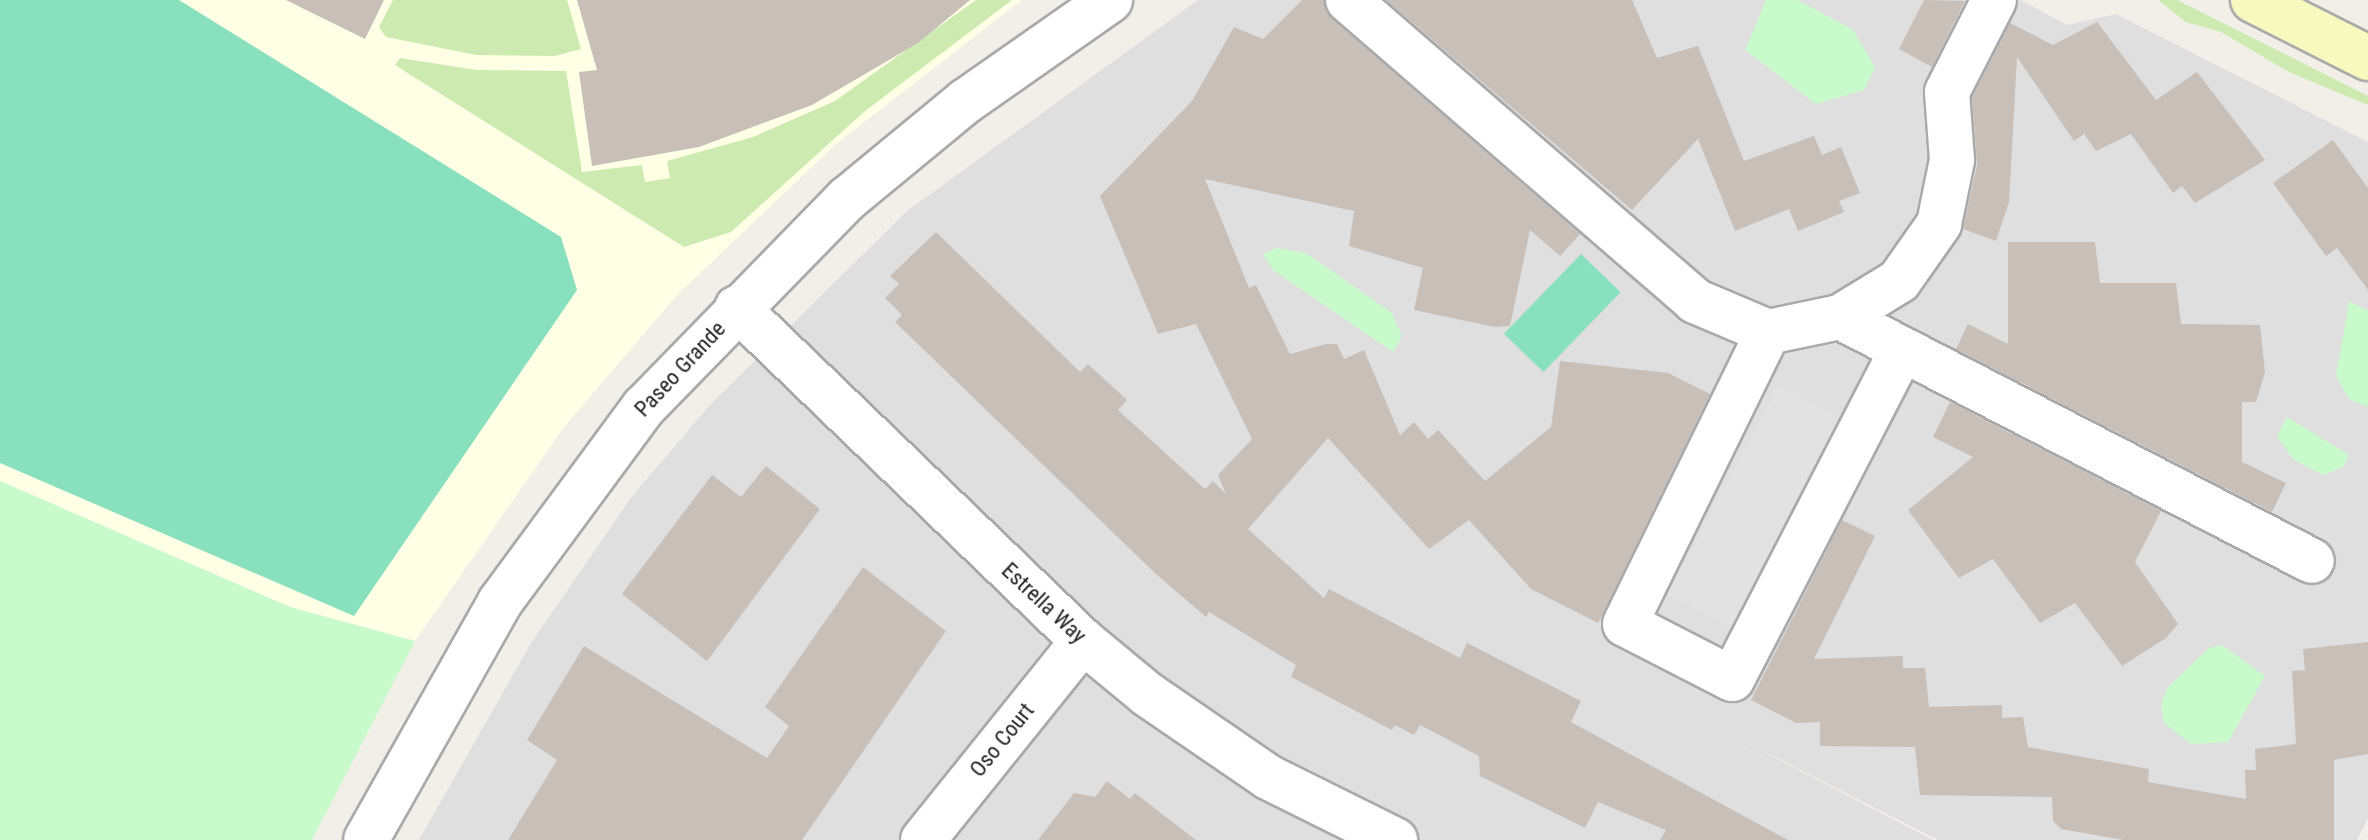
<!DOCTYPE html>
<style>
body{margin:0}
#map{position:relative;width:2368px;height:840px;overflow:hidden;background:#f2efe9;font-family:"Roboto Condensed",sans-serif}
div>[style]{position:absolute}
.residential>*{inset:0;background:#e0dfdf}
.education>*{inset:0;background:#ffffe5}
.grass>*{inset:0;background:#cdebb0}
.park>*{inset:0;background:#c8facc}
.pitch>*{inset:0;background:#88e0be;transform-origin:0 0}
.parking>*{inset:0;background:#e2e2e2;transform-origin:0 0}
.building>*{inset:0;background:#c7bfb8}
.roads{filter:drop-shadow(2px 0 #a9a9a9) drop-shadow(-2px 0 #a9a9a9) drop-shadow(0 2px #a9a9a9) drop-shadow(0 -2px #a9a9a9)}
.street>*{height:44px;margin:-22px;padding:0 22px;transform-origin:22px;border-radius:22px;background:#fff}
.secondary>*{height:44px;margin:-22px;padding:0 22px;transform-origin:22px;border-radius:22px;background:#f7fabf}
span{translate:-50% -50%;white-space:nowrap;text-align:center;line-height:1.15;-webkit-text-stroke:7px #fff;paint-order:stroke}
.street-label{font-size:22px;color:#222}
</style>
<div id="map">
<div class="residential">
<div style="clip-path:polygon(1198px 0,2021px 0,2067px 25px,2116px 14px,2368px 142px,2368px 818px,2357px 840px,1938px 840px,1706px 722px,1933px 840px,419px 840px,531px 643px,633px 495px,710px 405px,907px 211px)"></div>
</div>
<div class="education">
<div style="clip-path:polygon(0 0,1022px 0,836px 144px,678px 294px,564px 427px,415px 641px,290px 607px,0 481px)"></div>
</div>
<div class="grass">
<div style="clip-path:polygon(393px 0,567px 0,581px 49px,555px 56px,476px 55px,386px 37px,379px 27px)"></div>
<div style="clip-path:polygon(976px 0,1012px 0,865px 111px,731px 232px,684px 247px,395px 65px,400px 58px,477px 70px,566px 71px,582px 172px,642px 165px,645px 182px,670px 178px,667px 161px,753px 137px,835px 101px)"></div>
<div style="clip-path:polygon(2158px 0,2177px 0,2368px 96px,2368px 105px,2289px 72px,2221px 32px,2186px 22px)"></div>
</div>
<div class="park">
<div style="clip-path:polygon(1766px 0,1798px 0,1853px 30px,1875px 67px,1864px 90px,1816px 104px,1745px 50px)"></div>
<div style="clip-path:polygon(1277px 248px,1306px 253px,1392px 313px,1402px 336px,1393px 352px,1273px 270px,1263px 254px)"></div>
<div style="clip-path:polygon(2349px 301px,2368px 311px,2368px 407px,2349px 399px,2336px 376px)"></div>
<div style="clip-path:polygon(2287px 417px,2349px 455px,2343px 467px,2323px 475px,2293px 459px,2277px 436px)"></div>
<div style="clip-path:polygon(0 481px,290px 607px,415px 641px,312px 840px,0 840px)"></div>
<div style="clip-path:polygon(2222px 645px,2265px 676px,2228px 742px,2191px 744px,2164px 723px,2161px 704px,2168px 687px,2209px 648px)"></div>
</div>
<div class="pitch">
<div style="clip-path:polygon(0 0,179px 0,561px 237px,577px 290px,354px 616px,0 463px)"></div>
<div style="left:1581px;top:254px;width:55px;height:111px;rotate:44deg"></div>
</div>
<div class="parking">
<div style="left:1779px;top:385px;width:71px;height:237px;rotate:28deg"></div>
</div>
<div class="building">
<div style="clip-path:polygon(286px 0,384px 0,365px 39px)"></div>
<div style="clip-path:polygon(577px 0,970px 0,918px 43px,812px 105px,699px 147px,592px 166px,579px 72px,597px 70px)"></div>
<div style="clip-path:polygon(1302px 0,1324px 0,1332px 19px,1580px 234px,1560px 256px,1530px 230px,1510px 326px,1495px 327px,1414px 310px,1423px 268px,1349px 246px,1354px 211px,1205px 179px,1249px 288px,1256px 285px,1290px 354px,1326px 344px,1337px 344px,1344px 359px,1364px 350px,1400px 435px,1414px 422px,1428px 439px,1438px 430px,1485px 481px,1551px 427px,1560px 361px,1668px 373px,1710px 394px,1598px 623px,1531px 589px,1469px 520px,1429px 549px,1328px 438px,1248px 529px,1324px 598px,1329px 589px,1460px 658px,1467px 643px,1581px 701px,1571px 722px,1788px 840px,1660px 840px,1666px 830px,1598px 802px,1585px 828px,1480px 776px,1479px 756px,1420px 725px,1414px 735px,1395px 725px,1392px 730px,1291px 677px,1296px 665px,1209px 612px,1206px 617px,1156px 574px,895px 322px,902px 315px,885px 298px,899px 284px,890px 276px,936px 232px,1080px 372px,1088px 364px,1127px 400px,1118px 410px,1205px 489px,1213px 481px,1226px 494px,1218px 475px,1252px 439px,1196px 324px,1158px 334px,1100px 196px,1192px 101px,1234px 27px,1263px 39px)"></div>
<div style="clip-path:polygon(1386px 0,1632px 0,1657px 58px,1698px 46px,1744px 161px,1814px 136px,1822px 155px,1841px 147px,1860px 193px,1839px 201px,1844px 212px,1798px 231px,1789px 209px,1735px 231px,1698px 139px,1632px 210px)"></div>
<div style="clip-path:polygon(1924px 0,1965px 1px,1932px 67px,1899px 49px)"></div>
<div style="clip-path:polygon(2097px 22px,2156px 100px,2197px 72px,2265px 160px,2195px 203px,2182px 186px,2173px 193px,2131px 134px,2096px 151px,2084px 134px,2074px 141px,2017px 57px,2009px 202px,1996px 241px,1963px 229px,1977px 165px,1972px 97px,2010px 23px,2053px 45px)"></div>
<div style="clip-path:polygon(2333px 140px,2368px 188px,2368px 290px,2337px 248px,2326px 256px,2273px 183px)"></div>
<div style="clip-path:polygon(2008px 242px,2095px 242px,2100px 283px,2176px 283px,2181px 324px,2260px 325px,2265px 372px,2256px 402px,2242px 402px,2242px 462px,2286px 483px,2272px 512px,1956px 349px,1968px 324px,2008px 344px)"></div>
<div style="clip-path:polygon(1950px 402px,2161px 511px,2135px 562px,2178px 624px,2166px 638px,2122px 666px,2075px 603px,2040px 623px,1993px 559px,1959px 578px,1908px 510px,1973px 457px,1933px 437px)"></div>
<div style="clip-path:polygon(766px 466px,820px 509px,707px 661px,622px 594px,712px 475px,741px 497px)"></div>
<div style="clip-path:polygon(1842px 520px,1875px 536px,1814px 659px,1903px 656px,1903px 668px,1925px 668px,1929px 707px,2002px 705px,2002px 718px,2023px 717px,2028px 747px,2149px 769px,2148px 782px,2246px 799px,2245px 770px,2256px 770px,2255px 749px,2296px 744px,2292px 671px,2305px 670px,2303px 649px,2368px 642px,2368px 754px,2334px 760px,2334px 840px,2124px 840px,2061px 829px,2053px 821px,2052px 797px,1920px 795px,1915px 747px,1820px 746px,1820px 722px,1796px 723px,1751px 700px)"></div>
<div style="clip-path:polygon(863px 567px,946px 631px,802px 840px,508px 840px,557px 760px,527px 740px,584px 646px,767px 758px,789px 726px,765px 707px)"></div>
<div style="clip-path:polygon(1107px 781px,1130px 799px,1135px 793px,1196px 840px,1038px 840px,1074px 793px,1095px 797px)"></div>
</div>
<div class="roads">
<div class="street">
<div style="left:1348px;top:0;width:459px;rotate:40.9deg"></div>
<div style="left:1695px;top:301px;width:79px;rotate:23deg"></div>
<div style="left:737px;top:308px;width:480px;rotate:43.9deg"></div>
<div style="left:1083px;top:641px;width:83px;rotate:39.6deg"></div>
<div style="left:1147px;top:694px;width:147px;rotate:34.4deg"></div>
<div style="left:1268px;top:777px;width:142px;rotate:26.4deg"></div>
<div style="left:1840px;top:317px;width:69px;rotate:-31.4deg"></div>
<div style="left:1899px;top:281px;width:70px;rotate:-54.9deg"></div>
<div style="left:1939px;top:224px;width:65px;rotate:-78.5deg"></div>
<div style="left:1952px;top:160px;width:68px;rotate:-94.2deg"></div>
<div style="left:1947px;top:92px;width:103px;rotate:-62.9deg"></div>
<div style="left:1902px;top:350px;width:370px;rotate:117.3deg"></div>
<div style="left:1732px;top:679px;width:120px;rotate:-152.8deg"></div>
<div style="left:1625px;top:624px;width:325px;rotate:-63.9deg"></div>
<div style="left:1768px;top:332px;width:74px;rotate:-11.8deg"></div>
<div style="left:1840px;top:317px;width:531px;rotate:27.34deg"></div>
<div style="left:366px;top:840px;width:273px;rotate:-60.6deg"></div>
<div style="left:500px;top:602px;width:242px;rotate:-53.6deg"></div>
<div style="left:644px;top:407px;width:291px;rotate:-45.7deg"></div>
<div style="left:847px;top:199px;width:154px;rotate:-39.5deg"></div>
<div style="left:966px;top:101px;width:176px;rotate:-35deg"></div>
<div style="left:923px;top:840px;width:255px;rotate:-51.2deg"></div>
</div>
<div class="secondary">
<div style="left:2253px;top:0;width:129px;rotate:26.8deg"></div>
</div>
</div>
<div class="street-label">
<span style="left:680px;top:369px;rotate:-47deg">Paseo Grande</span>
<span style="left:1044px;top:603px;rotate:43deg">Estrella Way</span>
<span style="left:1002px;top:740px;rotate:-51deg">Oso Court</span>
</div>
</div>
